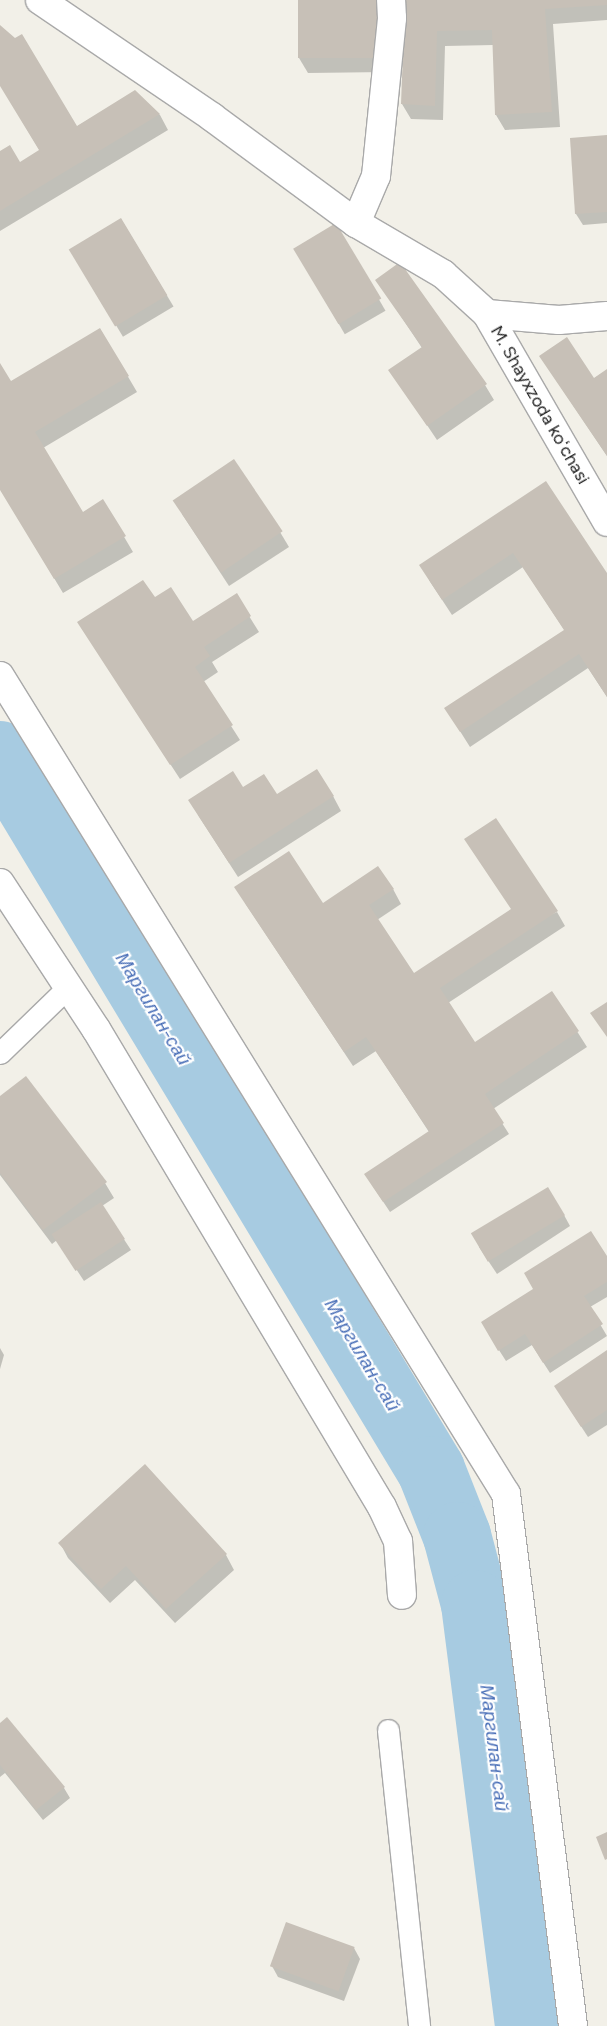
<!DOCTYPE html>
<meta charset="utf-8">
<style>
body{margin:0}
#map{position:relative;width:607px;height:2026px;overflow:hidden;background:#f2f0e8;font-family:Figtree,sans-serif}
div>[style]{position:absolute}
.shadow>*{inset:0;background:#0003;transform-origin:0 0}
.river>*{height:68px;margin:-34px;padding:0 34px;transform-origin:34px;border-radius:34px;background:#a7cbe1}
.building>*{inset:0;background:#c7c0b7;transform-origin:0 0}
.roads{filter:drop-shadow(1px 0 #a9a9a9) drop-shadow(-1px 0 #a9a9a9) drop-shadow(0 1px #a9a9a9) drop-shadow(0 -1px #a9a9a9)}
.service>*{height:21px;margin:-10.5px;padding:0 10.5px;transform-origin:10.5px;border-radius:10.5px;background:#fff}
.minor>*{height:28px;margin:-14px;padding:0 14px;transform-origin:14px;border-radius:14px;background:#fff}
span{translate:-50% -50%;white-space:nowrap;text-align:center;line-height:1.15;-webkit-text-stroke:4.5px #fff;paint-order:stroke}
.street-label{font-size:18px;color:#222}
.water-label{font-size:19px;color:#486eb7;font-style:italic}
</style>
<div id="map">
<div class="shadow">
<div style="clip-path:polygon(299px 0,386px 0,387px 72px,308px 73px,299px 58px)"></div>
<div style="clip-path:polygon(406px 0,607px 0,607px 20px,553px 24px,560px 127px,505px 130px,496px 115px,494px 45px,445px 46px,443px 120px,411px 119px,402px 104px)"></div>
<div style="clip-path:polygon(0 27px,76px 127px,135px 92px,160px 115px,168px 130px,0 231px,0 153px,19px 164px,40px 151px,0 84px)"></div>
<div style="clip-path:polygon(607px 136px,607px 223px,583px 225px,576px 214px,571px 139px)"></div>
<div style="left:121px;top:219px;width:102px;height:59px;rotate:59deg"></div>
<div style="left:336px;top:225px;width:99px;height:47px;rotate:60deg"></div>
<div style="clip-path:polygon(377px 280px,485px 385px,494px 400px,437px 440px,390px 370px,422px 348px)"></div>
<div style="clip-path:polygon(100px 329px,137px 392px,43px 448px,82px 513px,103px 501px,133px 552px,63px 593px,0 488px,0 365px,10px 383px)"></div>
<div style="clip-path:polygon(540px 356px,593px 379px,607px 370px,607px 456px)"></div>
<div style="clip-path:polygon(546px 483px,607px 576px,607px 697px,588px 668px,470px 747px,446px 709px,565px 631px,523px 567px,452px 615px,429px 580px)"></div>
<div style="clip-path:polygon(182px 514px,280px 532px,289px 547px,229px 586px)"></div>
<div style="clip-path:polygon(236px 595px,259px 632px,212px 662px,218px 672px,203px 682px,240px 740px,180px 779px,122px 690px,154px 599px,193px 623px)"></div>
<div style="clip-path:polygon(242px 789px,277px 795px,333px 796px,341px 811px,238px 877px,198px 815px)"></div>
<div style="clip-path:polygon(393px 889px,401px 904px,377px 920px,414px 974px,557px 912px,565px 926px,448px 1003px,475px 1043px,552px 992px,587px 1047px,493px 1109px,509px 1134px,390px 1212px,372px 1185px,429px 1132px,376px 1051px,353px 1066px,245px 903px,323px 905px)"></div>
<div style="clip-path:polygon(0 1097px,105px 1183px,114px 1198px,102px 1206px,131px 1250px,84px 1281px,57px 1240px,52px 1244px,0 1175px)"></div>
<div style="clip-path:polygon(564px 1215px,570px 1226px,497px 1274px,479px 1247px)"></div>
<div style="clip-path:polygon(607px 1258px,607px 1297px,590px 1307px,607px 1336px,550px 1373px,532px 1345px,506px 1361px,488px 1333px)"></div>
<div style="clip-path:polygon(0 1348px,4px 1355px,0 1369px)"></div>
<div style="clip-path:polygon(607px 1352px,607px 1425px,588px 1437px,562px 1397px)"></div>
<div style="clip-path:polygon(60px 1543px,226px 1555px,234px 1570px,175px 1623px,135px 1580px,110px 1603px,68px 1558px)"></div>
<div style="clip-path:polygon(0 1724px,64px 1788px,70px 1798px,43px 1820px,5px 1773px,0 1777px)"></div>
<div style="clip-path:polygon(354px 1948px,360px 1959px,344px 2001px,278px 1977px,272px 1966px)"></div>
</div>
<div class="river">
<div style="left:0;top:755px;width:835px;rotate:58.92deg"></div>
<div style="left:431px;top:1470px;width:71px;rotate:68.5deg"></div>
<div style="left:457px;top:1536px;width:70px;rotate:75.2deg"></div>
<div style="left:475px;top:1604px;width:425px;rotate:82.7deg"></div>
</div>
<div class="building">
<div style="left:298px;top:0;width:80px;height:58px"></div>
<div style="clip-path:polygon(405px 0,607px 0,607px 5px,545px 9px,552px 112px,495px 115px,492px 30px,437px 31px,435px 106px,401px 104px)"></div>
<div style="clip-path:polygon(0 25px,15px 38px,22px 34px,77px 126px,135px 90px,160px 114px,0 211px,0 151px,10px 145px,20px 162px,39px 150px,0 86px)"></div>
<div style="clip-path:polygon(607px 135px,607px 212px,575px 214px,570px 138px)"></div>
<div style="left:121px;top:218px;width:90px;height:61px;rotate:59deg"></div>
<div style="left:336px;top:223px;width:88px;height:50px;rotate:59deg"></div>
<div style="clip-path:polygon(400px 262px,487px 384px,427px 426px,388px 370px,422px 347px,375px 280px)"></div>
<div style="clip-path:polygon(100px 328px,129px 376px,35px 432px,83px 512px,103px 499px,126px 536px,54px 579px,0 490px,0 363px,11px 381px)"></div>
<div style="clip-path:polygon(567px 337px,594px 378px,607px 369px,607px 456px,539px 356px)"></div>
<div style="left:234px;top:459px;width:87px;height:74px;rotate:56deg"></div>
<div style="clip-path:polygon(546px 481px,607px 573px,607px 697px,579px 654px,460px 732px,444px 708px,564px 630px,513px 553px,442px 600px,419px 565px)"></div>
<div style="clip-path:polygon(143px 580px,155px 597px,171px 587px,193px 621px,237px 593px,251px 616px,204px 647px,210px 656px,195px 667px,233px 725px,170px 765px,77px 622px)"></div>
<div style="clip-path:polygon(317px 769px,334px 796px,229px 863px,188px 800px,233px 771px,243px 787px,264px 774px,277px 794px)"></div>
<div style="clip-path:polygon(496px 818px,558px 911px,440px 988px,475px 1042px,552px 991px,579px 1031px,485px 1094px,504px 1123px,383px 1202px,364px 1174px,429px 1131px,366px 1037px,344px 1052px,234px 887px,289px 851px,323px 903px,378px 866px,394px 889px,369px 905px,414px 973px,511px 909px,464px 839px)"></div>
<div style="clip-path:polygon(607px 1002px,607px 1037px,590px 1013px)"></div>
<div style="clip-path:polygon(26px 1076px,107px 1182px,43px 1230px,0 1173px,0 1096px)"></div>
<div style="left:548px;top:1187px;width:33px;height:90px;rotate:59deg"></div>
<div style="left:101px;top:1202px;width:44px;height:59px;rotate:57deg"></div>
<div style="clip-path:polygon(591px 1231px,607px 1256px,607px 1282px,584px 1296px,603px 1324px,543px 1363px,525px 1334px,498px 1351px,481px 1322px,533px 1289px,524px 1273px)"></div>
<div style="clip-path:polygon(607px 1350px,607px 1410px,581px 1427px,554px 1386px)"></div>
<div style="clip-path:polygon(145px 1464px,227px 1554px,166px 1609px,126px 1566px,101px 1589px,58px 1543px)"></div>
<div style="clip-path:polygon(7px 1717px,65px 1787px,36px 1810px,0 1765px,0 1723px)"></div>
<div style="clip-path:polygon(607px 1832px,607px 1859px,605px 1860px,596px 1837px)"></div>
<div style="left:286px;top:1922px;width:73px;height:47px;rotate:20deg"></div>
</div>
<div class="roads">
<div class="service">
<div style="left:0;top:1053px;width:93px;rotate:-44.1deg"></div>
<div style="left:388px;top:1730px;width:298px;rotate:84deg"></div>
</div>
<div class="minor">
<div style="left:40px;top:0;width:208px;rotate:34.2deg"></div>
<div style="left:212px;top:117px;width:179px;rotate:36.4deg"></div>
<div style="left:356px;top:223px;width:101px;rotate:30.4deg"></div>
<div style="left:443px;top:274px;width:59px;rotate:42.3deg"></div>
<div style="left:487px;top:314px;width:72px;rotate:4.8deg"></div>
<div style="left:559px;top:320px;width:48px;rotate:-4.8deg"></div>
<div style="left:356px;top:223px;width:51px;rotate:-66.9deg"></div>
<div style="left:376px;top:176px;width:159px;rotate:-84.2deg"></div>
<div style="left:392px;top:18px;width:18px;rotate:-93deg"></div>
<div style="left:487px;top:314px;width:240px;rotate:60deg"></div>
<div style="left:0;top:676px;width:962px;rotate:58.26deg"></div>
<div style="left:506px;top:1494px;width:536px;rotate:82.82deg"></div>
<div style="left:0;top:883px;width:175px;rotate:56.7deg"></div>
<div style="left:96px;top:1029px;width:557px;rotate:59.11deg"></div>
<div style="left:382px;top:1507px;width:38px;rotate:65deg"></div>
<div style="left:398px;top:1541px;width:54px;rotate:85.8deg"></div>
</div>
</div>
<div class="street-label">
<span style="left:540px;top:405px;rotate:60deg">M. Shayxzoda koʻchasi</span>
</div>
<div class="water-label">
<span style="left:153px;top:1009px;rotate:59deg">Маргилан-сай</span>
<span style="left:362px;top:1355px;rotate:59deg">Маргилан-сай</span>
<span style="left:494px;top:1748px;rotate:83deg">Маргилан-сай</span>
</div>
</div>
